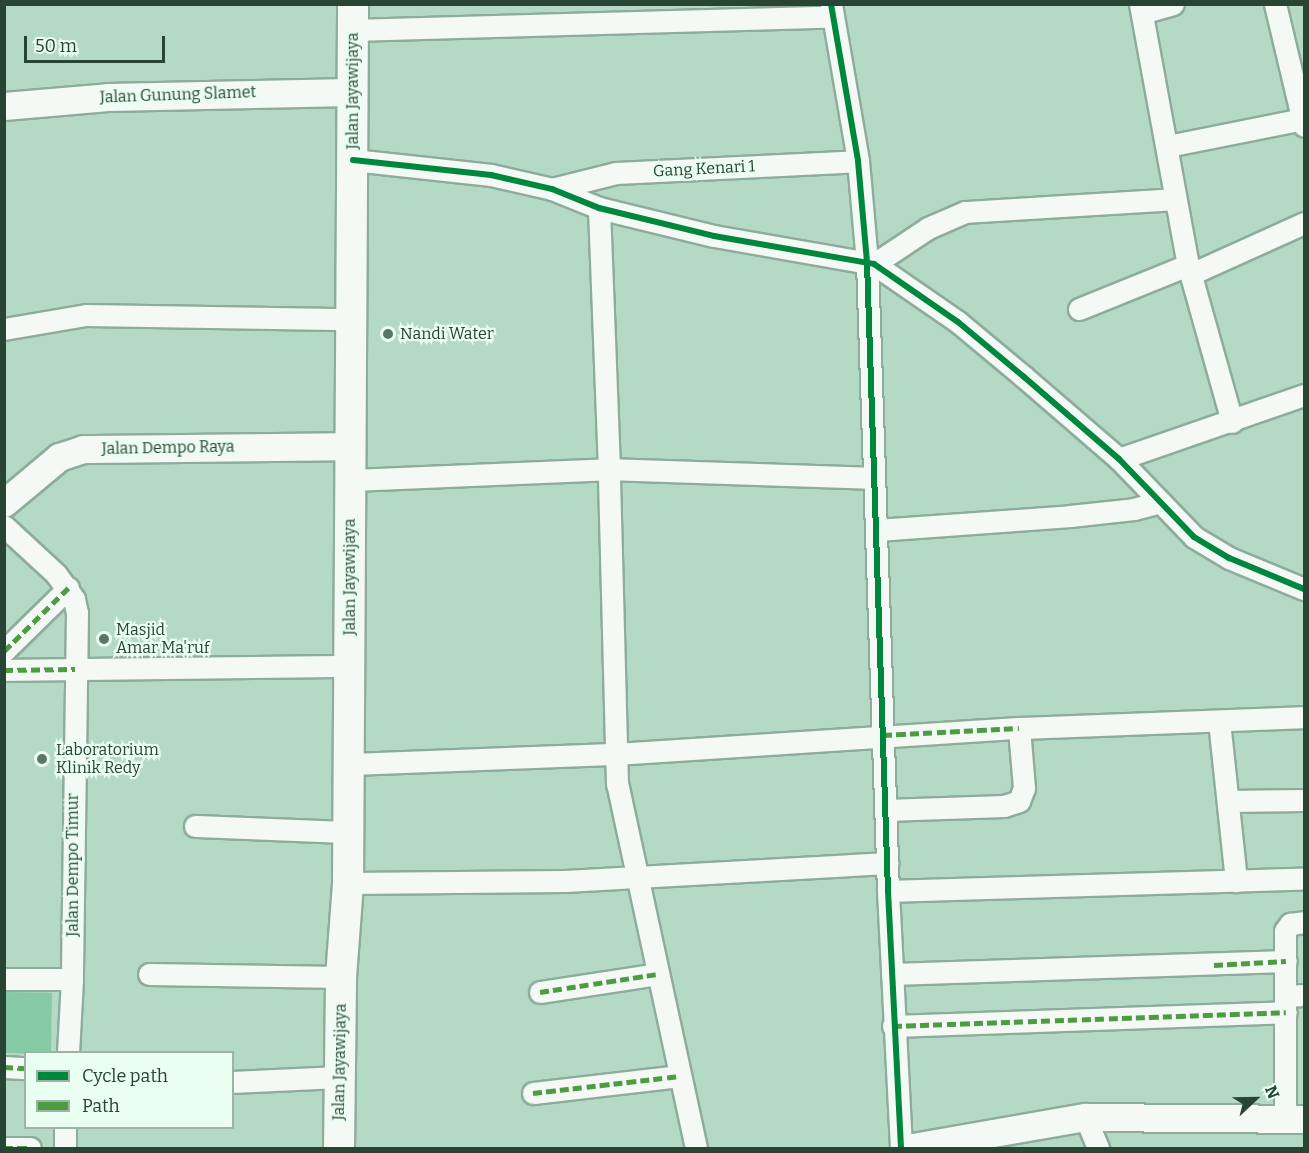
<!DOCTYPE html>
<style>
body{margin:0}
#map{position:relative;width:1309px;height:1153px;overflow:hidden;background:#b4dac5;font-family:Bitter,serif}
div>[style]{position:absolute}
.green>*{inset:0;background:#85c9a5;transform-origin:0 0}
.roads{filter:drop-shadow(2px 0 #8eac9c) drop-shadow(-2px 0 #8eac9c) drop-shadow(0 2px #8eac9c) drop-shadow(0 -2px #8eac9c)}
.minor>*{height:21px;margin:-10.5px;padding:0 10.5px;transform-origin:10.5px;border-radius:10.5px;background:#f4f9f6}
.tertiary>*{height:27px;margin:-13.5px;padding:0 13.5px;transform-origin:13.5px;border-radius:13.5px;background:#f4f9f6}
.secondary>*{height:30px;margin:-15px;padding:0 15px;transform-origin:15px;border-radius:15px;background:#f4f9f6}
.quiet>*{height:4.5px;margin-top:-2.25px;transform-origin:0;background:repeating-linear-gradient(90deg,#4c9c42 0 9px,transparent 0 13.5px)}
.cycleway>*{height:6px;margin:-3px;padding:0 3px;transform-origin:3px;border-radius:3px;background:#00873e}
.dots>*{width:16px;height:16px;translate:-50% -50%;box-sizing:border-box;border:3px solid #eafef2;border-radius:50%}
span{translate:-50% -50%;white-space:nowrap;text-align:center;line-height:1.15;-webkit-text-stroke:4.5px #eafef2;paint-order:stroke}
.street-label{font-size:16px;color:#274434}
.poi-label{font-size:16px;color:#274434}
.left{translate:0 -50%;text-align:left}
.frame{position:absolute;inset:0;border:6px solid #274434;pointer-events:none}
.legend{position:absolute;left:24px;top:1051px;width:210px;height:78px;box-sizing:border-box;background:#eafef2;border:2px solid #9cb4a6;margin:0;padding:8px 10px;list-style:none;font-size:18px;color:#274434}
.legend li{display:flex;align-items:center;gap:12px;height:30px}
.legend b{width:30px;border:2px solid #9cb4a6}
.north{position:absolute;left:1225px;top:1069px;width:60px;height:60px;-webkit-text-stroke:4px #eafef2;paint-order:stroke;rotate:68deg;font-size:16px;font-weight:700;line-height:24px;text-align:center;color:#274434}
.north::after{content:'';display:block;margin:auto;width:21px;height:27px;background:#274434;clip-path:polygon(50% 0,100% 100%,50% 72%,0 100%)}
.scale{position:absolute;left:24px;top:36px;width:141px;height:27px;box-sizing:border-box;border:3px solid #274434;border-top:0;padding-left:8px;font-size:18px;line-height:21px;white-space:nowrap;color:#274434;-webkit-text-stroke:4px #eafef2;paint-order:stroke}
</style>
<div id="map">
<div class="green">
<div style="left:5px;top:992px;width:47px;height:61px;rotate:1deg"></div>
</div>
<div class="roads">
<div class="minor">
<div style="left:831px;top:4px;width:159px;rotate:80.2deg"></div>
<div style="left:858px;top:161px;width:101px;rotate:84.9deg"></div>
<div style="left:867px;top:262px;width:629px;rotate:88.09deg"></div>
<div style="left:888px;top:891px;width:257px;rotate:87.1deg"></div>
<div style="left:1140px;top:4px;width:265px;rotate:79.6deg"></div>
<div style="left:1188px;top:265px;width:163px;rotate:74.3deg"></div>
<div style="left:1275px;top:4px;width:125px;rotate:76.6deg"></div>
<div style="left:1142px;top:13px;width:32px;rotate:-16deg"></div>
<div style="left:353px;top:30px;width:479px;rotate:-1.6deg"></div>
<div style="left:1168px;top:146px;width:138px;rotate:-11.3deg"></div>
<div style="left:353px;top:160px;width:139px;rotate:6.2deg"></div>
<div style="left:491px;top:175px;width:63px;rotate:12.9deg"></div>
<div style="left:552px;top:189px;width:51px;rotate:22deg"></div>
<div style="left:599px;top:208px;width:118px;rotate:13.7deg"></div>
<div style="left:714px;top:236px;width:162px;rotate:9.9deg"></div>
<div style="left:874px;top:264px;width:102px;rotate:34.6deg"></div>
<div style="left:958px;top:322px;width:86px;rotate:39.8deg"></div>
<div style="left:1024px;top:377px;width:125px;rotate:40.8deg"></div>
<div style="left:1119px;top:459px;width:108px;rotate:46.1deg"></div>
<div style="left:1194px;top:537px;width:41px;rotate:31deg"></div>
<div style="left:1229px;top:558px;width:81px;rotate:22.5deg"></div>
<div style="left:552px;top:189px;width:66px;rotate:-14deg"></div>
<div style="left:616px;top:173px;width:242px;rotate:-2.8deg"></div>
<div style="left:874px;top:264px;width:65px;rotate:-33.7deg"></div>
<div style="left:928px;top:228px;width:40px;rotate:-23.4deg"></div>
<div style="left:965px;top:212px;width:210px;rotate:-3.5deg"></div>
<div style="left:1191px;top:274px;width:124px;rotate:-24.3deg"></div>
<div style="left:1079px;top:309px;width:118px;rotate:-22deg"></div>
<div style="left:4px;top:329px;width:83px;rotate:-9.7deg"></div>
<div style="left:86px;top:315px;width:264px;rotate:0.9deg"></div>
<div style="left:1119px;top:459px;width:196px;rotate:-19.1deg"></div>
<div style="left:351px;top:480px;width:258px;rotate:-2.4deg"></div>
<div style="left:609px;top:469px;width:261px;rotate:-92.2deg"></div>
<div style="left:4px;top:526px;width:71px;rotate:42.7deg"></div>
<div style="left:56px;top:574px;width:31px;rotate:54deg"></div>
<div style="left:74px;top:599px;width:14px;rotate:78deg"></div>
<div style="left:77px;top:613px;width:366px;rotate:90.8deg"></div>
<div style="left:72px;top:979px;width:73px;rotate:93.1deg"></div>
<div style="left:877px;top:530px;width:194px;rotate:-4.1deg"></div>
<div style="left:1070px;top:516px;width:64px;rotate:-6.2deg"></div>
<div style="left:1134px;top:509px;width:27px;rotate:-15deg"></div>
<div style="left:4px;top:651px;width:90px;rotate:-44.5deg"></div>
<div style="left:4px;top:670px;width:344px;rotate:-0.7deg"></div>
<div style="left:1219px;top:721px;width:161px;rotate:83.9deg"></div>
<div style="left:349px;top:764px;width:265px;rotate:-2.2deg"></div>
<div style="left:614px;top:754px;width:406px;rotate:-3.7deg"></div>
<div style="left:1019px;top:728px;width:285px;rotate:-2.2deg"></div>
<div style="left:1228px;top:801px;width:76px;rotate:-0.8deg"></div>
<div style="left:885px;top:810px;width:119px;rotate:-1.9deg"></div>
<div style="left:1004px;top:806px;width:16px;rotate:-18deg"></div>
<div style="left:1019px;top:801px;width:14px;rotate:-69deg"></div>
<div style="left:1024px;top:788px;width:60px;rotate:-94.8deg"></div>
<div style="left:195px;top:826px;width:152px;rotate:2.3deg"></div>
<div style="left:348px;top:883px;width:217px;rotate:-0.5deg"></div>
<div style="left:565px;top:881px;width:323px;rotate:-3.2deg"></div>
<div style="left:888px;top:891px;width:416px;rotate:-1.7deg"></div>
<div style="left:149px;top:974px;width:192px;rotate:0.9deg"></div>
<div style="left:892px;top:974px;width:394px;rotate:-1.9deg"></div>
<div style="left:4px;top:979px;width:68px"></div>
<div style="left:540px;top:992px;width:118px;rotate:-8.7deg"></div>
<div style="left:1286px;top:996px;width:18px;rotate:-3deg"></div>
<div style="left:893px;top:1026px;width:393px;rotate:-2deg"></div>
<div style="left:4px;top:1067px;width:22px;rotate:3deg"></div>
<div style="left:232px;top:1082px;width:107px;rotate:-2.7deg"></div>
<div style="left:533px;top:1093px;width:148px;rotate:-6.6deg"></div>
<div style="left:1085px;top:1117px;width:34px;rotate:67deg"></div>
<div style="left:1285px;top:1119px;width:188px;rotate:-90deg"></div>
<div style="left:1285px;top:931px;width:9px;rotate:-54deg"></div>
<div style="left:1290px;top:924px;width:14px;rotate:-8deg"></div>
<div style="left:4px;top:1148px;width:26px"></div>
<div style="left:65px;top:1148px;width:20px;rotate:-90deg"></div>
<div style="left:696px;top:1148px;width:372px;rotate:-102.2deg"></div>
<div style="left:617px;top:784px;width:315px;rotate:-91.5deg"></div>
<div style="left:609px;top:469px;width:265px;rotate:1.9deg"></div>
</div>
<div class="tertiary">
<div style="left:4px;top:106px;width:104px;rotate:-4.9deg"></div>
<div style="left:108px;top:97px;width:243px;rotate:-1.2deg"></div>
<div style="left:4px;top:503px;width:72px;rotate:-39.9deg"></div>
<div style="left:59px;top:457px;width:25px;rotate:-18deg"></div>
<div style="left:83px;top:449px;width:268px;rotate:-0.6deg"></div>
<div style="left:907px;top:1148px;width:181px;rotate:-9.9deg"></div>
<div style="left:1085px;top:1117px;width:219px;rotate:0.5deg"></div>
</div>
<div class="secondary">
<div style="left:339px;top:1148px;width:171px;rotate:-89.3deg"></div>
<div style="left:341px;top:977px;width:94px;rotate:-85.7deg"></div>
<div style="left:348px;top:883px;width:879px;rotate:-89.67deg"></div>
</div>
</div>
<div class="quiet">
<div style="left:4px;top:651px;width:90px;rotate:-44.5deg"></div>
<div style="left:4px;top:670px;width:71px;rotate:-0.8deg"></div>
<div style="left:883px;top:735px;width:136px;rotate:-2.9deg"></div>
<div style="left:1214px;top:965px;width:72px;rotate:-3.2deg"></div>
<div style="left:540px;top:992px;width:118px;rotate:-8.7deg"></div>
<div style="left:893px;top:1026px;width:393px;rotate:-2deg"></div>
<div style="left:4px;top:1067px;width:22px;rotate:3deg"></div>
<div style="left:533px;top:1093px;width:148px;rotate:-6.6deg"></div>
<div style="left:4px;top:1148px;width:26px"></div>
</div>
<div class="cycleway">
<div style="left:831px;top:4px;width:159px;rotate:80.2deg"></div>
<div style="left:858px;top:161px;width:101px;rotate:84.9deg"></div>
<div style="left:867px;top:262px;width:629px;rotate:88.09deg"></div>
<div style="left:888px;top:891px;width:257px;rotate:87.1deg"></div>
<div style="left:353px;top:160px;width:139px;rotate:6.2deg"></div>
<div style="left:491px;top:175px;width:63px;rotate:12.9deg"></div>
<div style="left:552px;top:189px;width:51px;rotate:22deg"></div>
<div style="left:599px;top:208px;width:118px;rotate:13.7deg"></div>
<div style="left:714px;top:236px;width:162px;rotate:9.9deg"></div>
<div style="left:874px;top:264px;width:102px;rotate:34.6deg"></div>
<div style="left:958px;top:322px;width:86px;rotate:39.8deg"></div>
<div style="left:1024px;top:377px;width:125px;rotate:40.8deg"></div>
<div style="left:1119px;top:459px;width:108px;rotate:46.1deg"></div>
<div style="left:1194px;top:537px;width:41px;rotate:31deg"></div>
<div style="left:1229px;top:558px;width:81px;rotate:22.5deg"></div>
</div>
<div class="dots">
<div style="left:388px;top:334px;background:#587867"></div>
<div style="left:104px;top:639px;background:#587867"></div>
<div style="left:42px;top:759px;background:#587867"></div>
</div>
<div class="street-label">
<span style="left:353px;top:91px;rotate:-90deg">Jalan Jayawijaya</span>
<span style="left:178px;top:95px;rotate:-2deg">Jalan Gunung Slamet</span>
<span style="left:704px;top:169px;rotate:-3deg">Gang Kenari 1</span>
<span style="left:168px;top:448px;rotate:-1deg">Jalan Dempo Raya</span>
<span style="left:350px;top:577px;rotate:-90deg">Jalan Jayawijaya</span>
<span style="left:73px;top:865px;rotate:-90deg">Jalan Dempo Timur</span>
<span style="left:340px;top:1062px;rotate:-89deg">Jalan Jayawijaya</span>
</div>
<div class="poi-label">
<span class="left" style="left:400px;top:334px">Nandi Water</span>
<span class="left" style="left:116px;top:639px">Masjid<br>Amar Ma'ruf</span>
<span class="left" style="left:56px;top:759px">Laboratorium<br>Klinik Redy</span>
</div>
<div class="frame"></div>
<ul class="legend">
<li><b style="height:8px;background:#00873e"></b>Cycle path</li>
<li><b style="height:8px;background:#4c9c42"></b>Path</li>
</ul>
<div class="north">N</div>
<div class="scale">50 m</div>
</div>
